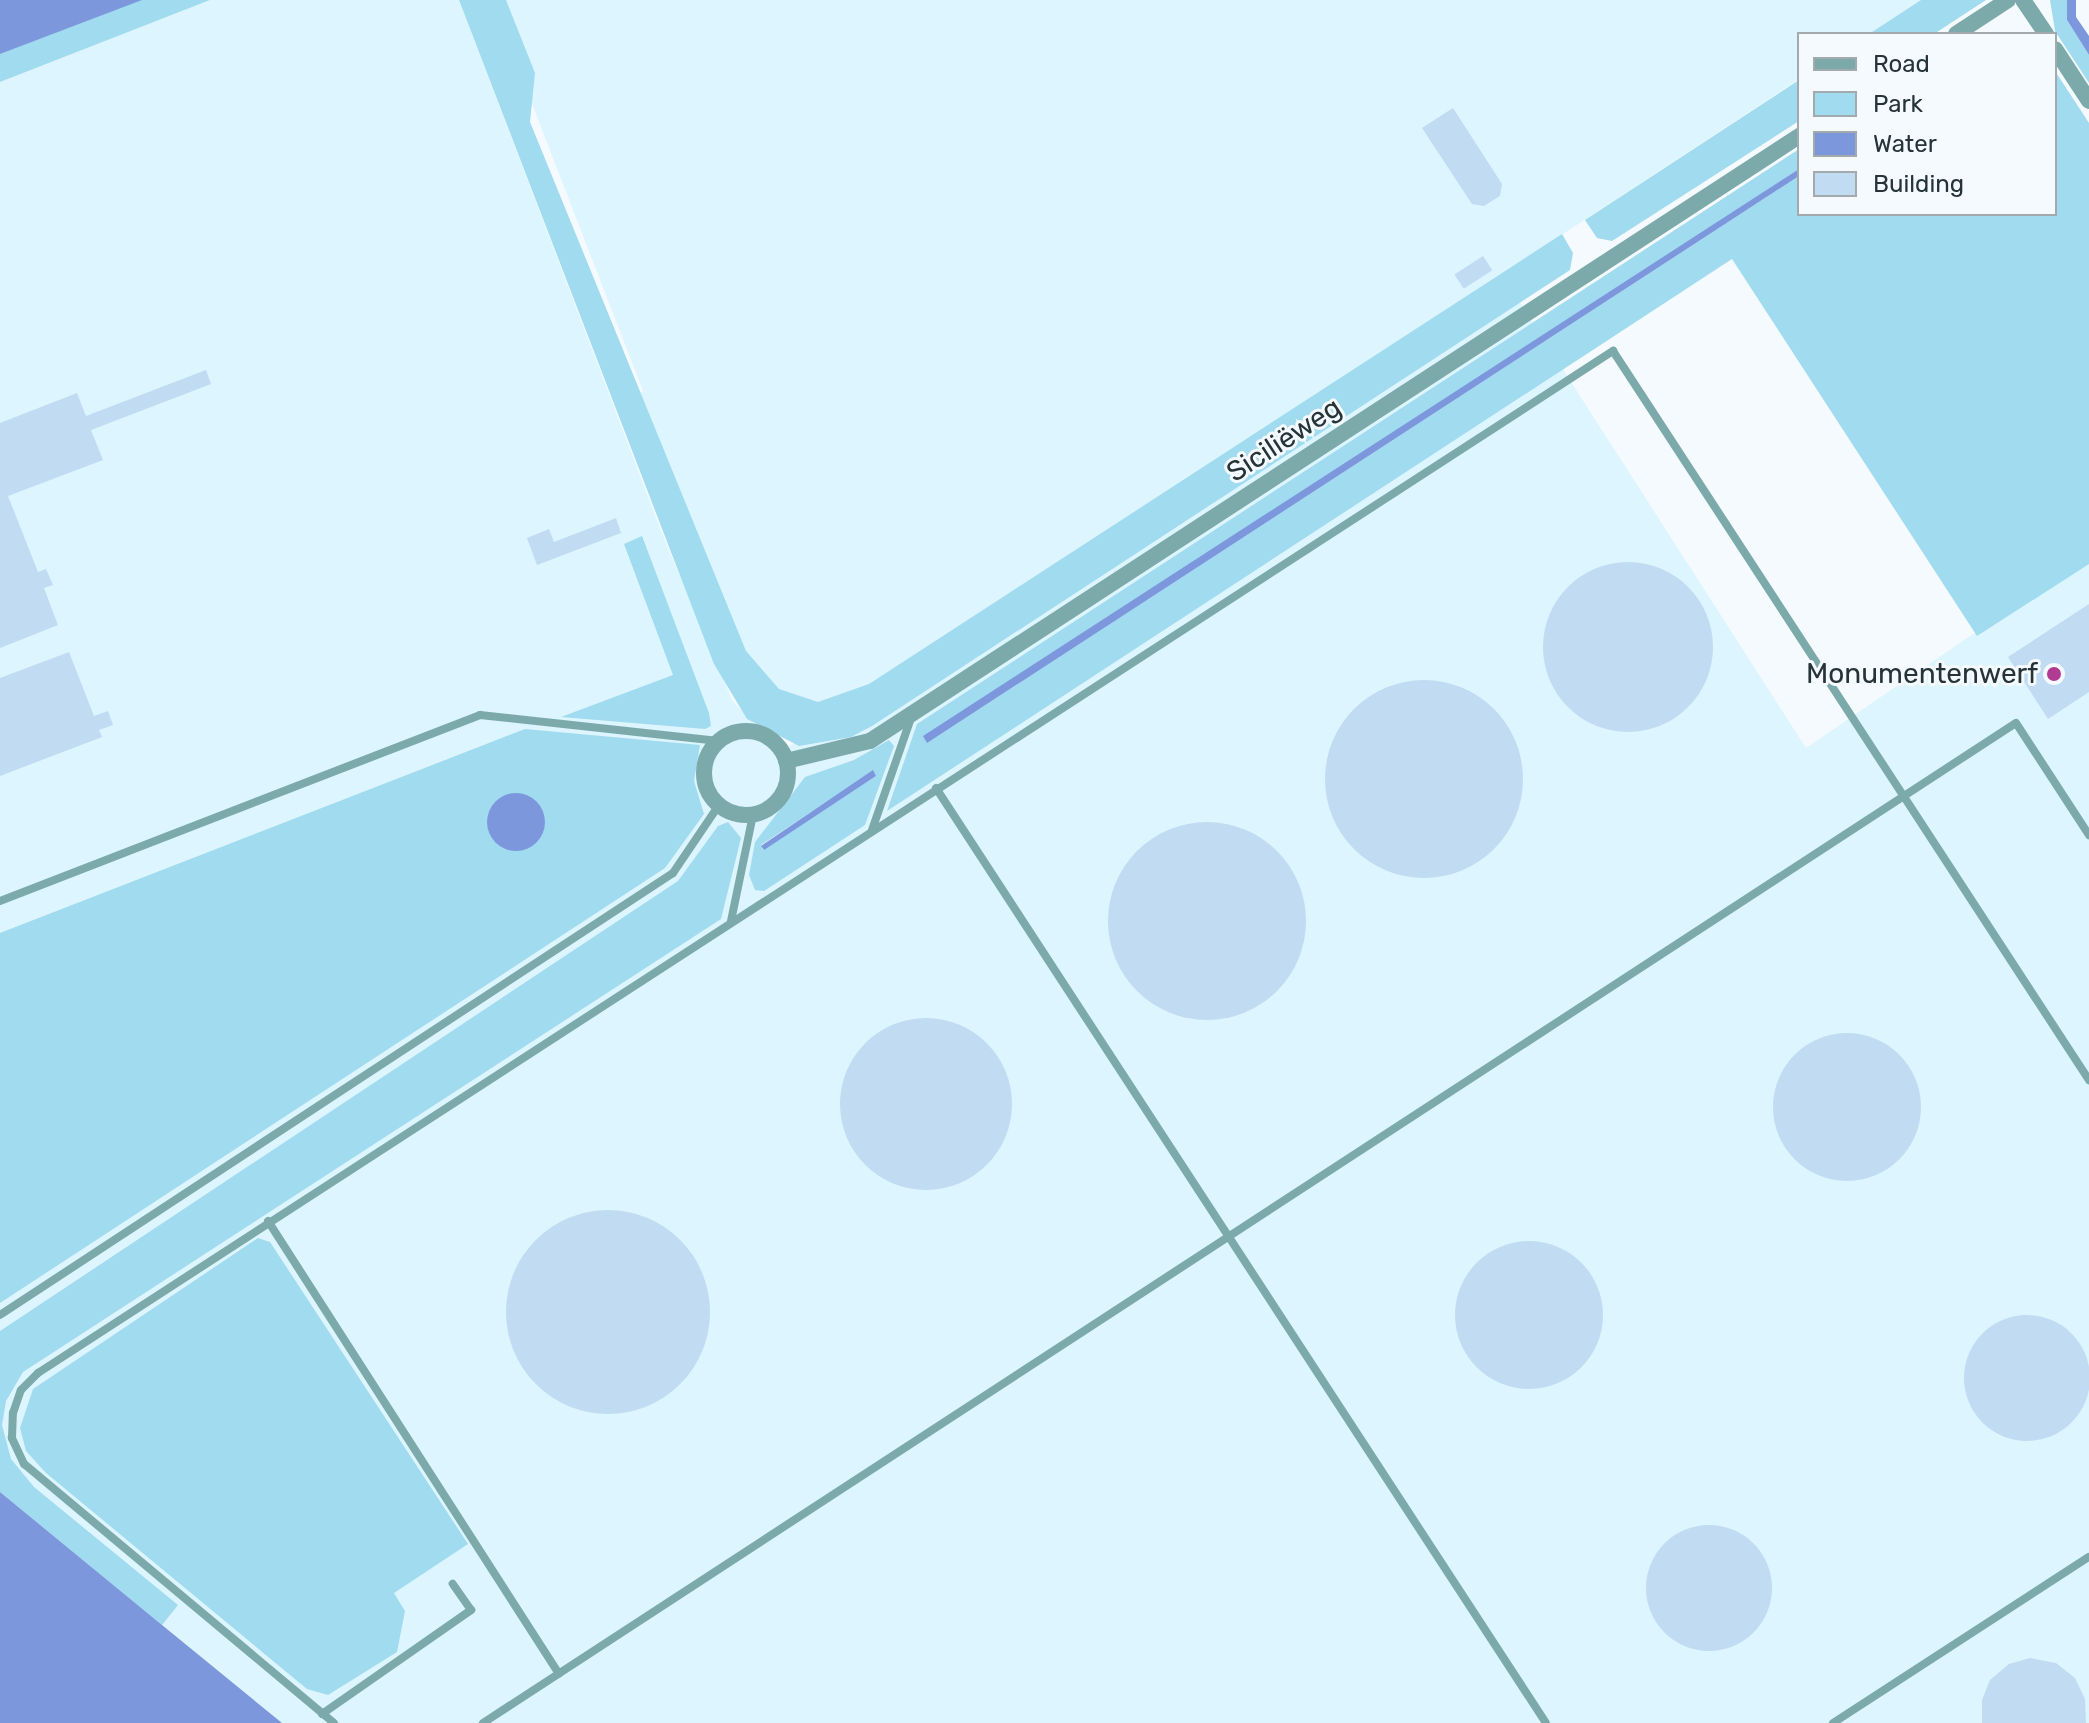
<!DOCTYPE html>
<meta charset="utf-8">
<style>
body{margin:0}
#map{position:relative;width:2089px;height:1723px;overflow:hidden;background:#f4fafd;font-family:Rubik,sans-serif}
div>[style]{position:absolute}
.built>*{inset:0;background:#dcf5fe}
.green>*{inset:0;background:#a1dbef}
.water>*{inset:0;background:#7d97dd}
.round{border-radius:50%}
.building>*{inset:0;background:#c1dbf3;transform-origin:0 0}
.lane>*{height:8px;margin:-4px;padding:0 4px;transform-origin:4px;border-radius:4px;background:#7caaaa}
.street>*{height:16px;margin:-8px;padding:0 8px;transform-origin:8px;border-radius:8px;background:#7caaaa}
.street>.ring{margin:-8px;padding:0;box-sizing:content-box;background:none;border:16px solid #7caaaa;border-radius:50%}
.dots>*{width:22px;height:22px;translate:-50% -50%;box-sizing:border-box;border:4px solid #f4fafd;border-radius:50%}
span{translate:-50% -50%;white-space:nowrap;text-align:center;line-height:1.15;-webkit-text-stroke:6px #f4fafd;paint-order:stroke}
.street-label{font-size:28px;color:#263337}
.poi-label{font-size:28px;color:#263337}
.right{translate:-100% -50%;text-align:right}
.legend{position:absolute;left:1797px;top:32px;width:260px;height:184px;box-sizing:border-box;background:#f4fafd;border:2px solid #a2aaae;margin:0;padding:10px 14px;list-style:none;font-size:24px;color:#263337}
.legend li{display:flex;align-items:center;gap:16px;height:40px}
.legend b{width:40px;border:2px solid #a2aaae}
</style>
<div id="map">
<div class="built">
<div style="clip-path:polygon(210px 0,459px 0,663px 536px,732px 700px,780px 752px,1512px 290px,1806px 748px,2089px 555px,2089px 1723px,234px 1723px,0 1535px,0 82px)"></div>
<div style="clip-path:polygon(492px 0,1921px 0,1869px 34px,1799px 34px,1799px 79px,876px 685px,801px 707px,753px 673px,628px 400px,643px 391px)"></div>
</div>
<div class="green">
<div style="clip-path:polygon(140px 0,210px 0,0 82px,0 53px)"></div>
<div style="clip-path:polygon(459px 0,506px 0,535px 73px,530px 122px,746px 651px,779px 689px,818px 702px,869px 684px,1562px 234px,1573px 253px,1570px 270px,872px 726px,851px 737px,799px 746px,747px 719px,714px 664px)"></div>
<div style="clip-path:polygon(1921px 0,1986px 0,1934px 34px,1869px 34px)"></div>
<div style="clip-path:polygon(2050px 0,2067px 0,2067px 20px,2089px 55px,2089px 83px,2055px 31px)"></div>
<div style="clip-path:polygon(2055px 71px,2089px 123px,2089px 564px,1977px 636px,1732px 259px,887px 811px,917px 724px,1799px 149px,1799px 169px,927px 743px,1799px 176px,1799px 214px,2055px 214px)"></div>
<div style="clip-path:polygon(1799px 80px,1799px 121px,1612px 241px,1597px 238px,1585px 220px)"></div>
<div style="clip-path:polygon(642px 536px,709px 713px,711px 726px,705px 729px,561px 717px,673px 675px,624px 544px)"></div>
<div style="clip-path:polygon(525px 729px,700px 745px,694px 781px,704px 814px,665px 868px,0 1303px,0 933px)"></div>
<div style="clip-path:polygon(evenodd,889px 740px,894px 746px,865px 825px,764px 891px,755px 890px,749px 875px,755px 842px,805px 777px,854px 760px,889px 740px,873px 771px,876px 776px,763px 850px,761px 845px,873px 771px)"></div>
<div style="clip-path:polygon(728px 822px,741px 838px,721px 919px,23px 1372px,6px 1401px,2px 1425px,11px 1459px,34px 1487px,178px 1605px,162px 1625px,0 1492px,0 1331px,678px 881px,718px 826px)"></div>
<div style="clip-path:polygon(258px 1238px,270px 1242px,468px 1544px,394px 1593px,405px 1611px,397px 1652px,328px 1695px,307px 1689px,46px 1473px,26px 1451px,20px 1428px,33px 1389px)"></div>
</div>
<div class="water">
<div style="clip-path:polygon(0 0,142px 0,0 54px)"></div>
<div style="clip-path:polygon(2067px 0,2076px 0,2076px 17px,2089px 36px,2089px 55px,2067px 20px)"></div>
<div style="clip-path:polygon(1799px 169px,1799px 176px,927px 743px,923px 736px)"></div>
<div style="clip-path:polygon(873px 770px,876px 776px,764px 850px,761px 846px)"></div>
<div class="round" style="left:487px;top:793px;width:58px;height:58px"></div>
<div style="clip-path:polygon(0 1492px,162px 1625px,282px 1723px,0 1723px)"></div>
</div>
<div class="building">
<div style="clip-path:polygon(1453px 108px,1502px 184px,1500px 196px,1484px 206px,1472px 204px,1422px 128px)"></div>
<div style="left:1483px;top:256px;width:17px;height:34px;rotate:57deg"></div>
<div style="clip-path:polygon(206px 370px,211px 384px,91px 430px,103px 460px,8px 496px,38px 572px,46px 569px,53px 585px,44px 588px,58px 625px,0 648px,0 423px,77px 393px,86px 416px)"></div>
<div style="clip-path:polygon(616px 518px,621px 533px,537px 565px,527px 538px,549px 529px,554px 542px)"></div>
<div class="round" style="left:1543px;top:562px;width:170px;height:170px"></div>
<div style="clip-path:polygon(2089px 604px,2089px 692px,2048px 719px,2008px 657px)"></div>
<div style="clip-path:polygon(69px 652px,94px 716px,108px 711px,113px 725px,99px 730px,102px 737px,0 776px,0 678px)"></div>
<div class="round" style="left:1325px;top:680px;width:198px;height:198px"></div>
<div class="round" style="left:1108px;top:822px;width:198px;height:198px"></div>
<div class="round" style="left:840px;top:1018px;width:172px;height:172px"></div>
<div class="round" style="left:1773px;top:1033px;width:148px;height:148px"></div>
<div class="round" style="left:506px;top:1210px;width:204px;height:204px"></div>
<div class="round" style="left:1455px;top:1241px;width:148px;height:148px"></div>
<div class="round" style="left:1964px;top:1315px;width:126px;height:126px"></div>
<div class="round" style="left:1646px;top:1525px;width:126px;height:126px"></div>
<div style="clip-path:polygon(2030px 1658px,2056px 1663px,2075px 1678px,2085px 1699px,2086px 1723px,1982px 1723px,1982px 1700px,1990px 1680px,2009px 1664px)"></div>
</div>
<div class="lane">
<div style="left:936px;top:788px;width:1116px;rotate:56.88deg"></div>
<div style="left:872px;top:830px;width:119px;rotate:-70.8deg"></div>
<div style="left:0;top:901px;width:515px;rotate:-21.18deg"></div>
<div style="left:480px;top:715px;width:240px;rotate:6.2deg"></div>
<div style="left:731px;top:921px;width:108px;rotate:-78.3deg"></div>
<div style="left:268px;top:1221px;width:538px;rotate:57.28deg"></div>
<div style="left:0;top:1315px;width:805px;rotate:-33.3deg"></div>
<div style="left:673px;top:873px;width:82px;rotate:-55.9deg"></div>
<div style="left:322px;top:1714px;width:182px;rotate:-34.9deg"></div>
<div style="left:471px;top:1610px;width:32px;rotate:-125deg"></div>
<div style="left:334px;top:1723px;width:404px;rotate:-140.1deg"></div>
<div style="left:24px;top:1464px;width:29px;rotate:-115deg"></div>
<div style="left:12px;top:1438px;width:25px;rotate:-88deg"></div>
<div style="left:13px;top:1413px;width:24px;rotate:-71deg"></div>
<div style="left:21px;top:1390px;width:24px;rotate:-45deg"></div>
<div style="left:38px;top:1373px;width:1878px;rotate:-32.98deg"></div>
<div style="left:1613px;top:351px;width:871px;rotate:56.86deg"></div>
<div style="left:483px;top:1723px;width:1830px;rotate:-33.12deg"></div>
<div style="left:2016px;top:723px;width:134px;rotate:56.9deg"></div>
<div style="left:1833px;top:1723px;width:305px;rotate:-33deg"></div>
</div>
<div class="street">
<div style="left:2023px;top:0;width:41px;rotate:55.9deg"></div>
<div style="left:1956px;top:34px;width:62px;rotate:-33.2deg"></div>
<div style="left:2055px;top:49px;width:62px;rotate:56.8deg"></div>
<div class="ring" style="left:704px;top:731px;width:68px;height:68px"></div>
<div style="left:786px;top:761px;width:86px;rotate:-13.4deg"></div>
<div style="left:870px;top:741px;width:1109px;rotate:-33.07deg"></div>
</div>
<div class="dots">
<div style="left:2054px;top:674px;background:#b13b92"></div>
</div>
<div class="street-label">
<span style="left:1284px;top:440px;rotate:-33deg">Siciliëweg</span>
</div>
<div class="poi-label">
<span class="right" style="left:2038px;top:674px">Monumentenwerf</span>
</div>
<ul class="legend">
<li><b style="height:10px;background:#7caaaa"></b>Road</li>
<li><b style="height:22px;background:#a1dbef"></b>Park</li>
<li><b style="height:22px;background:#7d97dd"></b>Water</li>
<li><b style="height:22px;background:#c1dbf3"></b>Building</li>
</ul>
</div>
